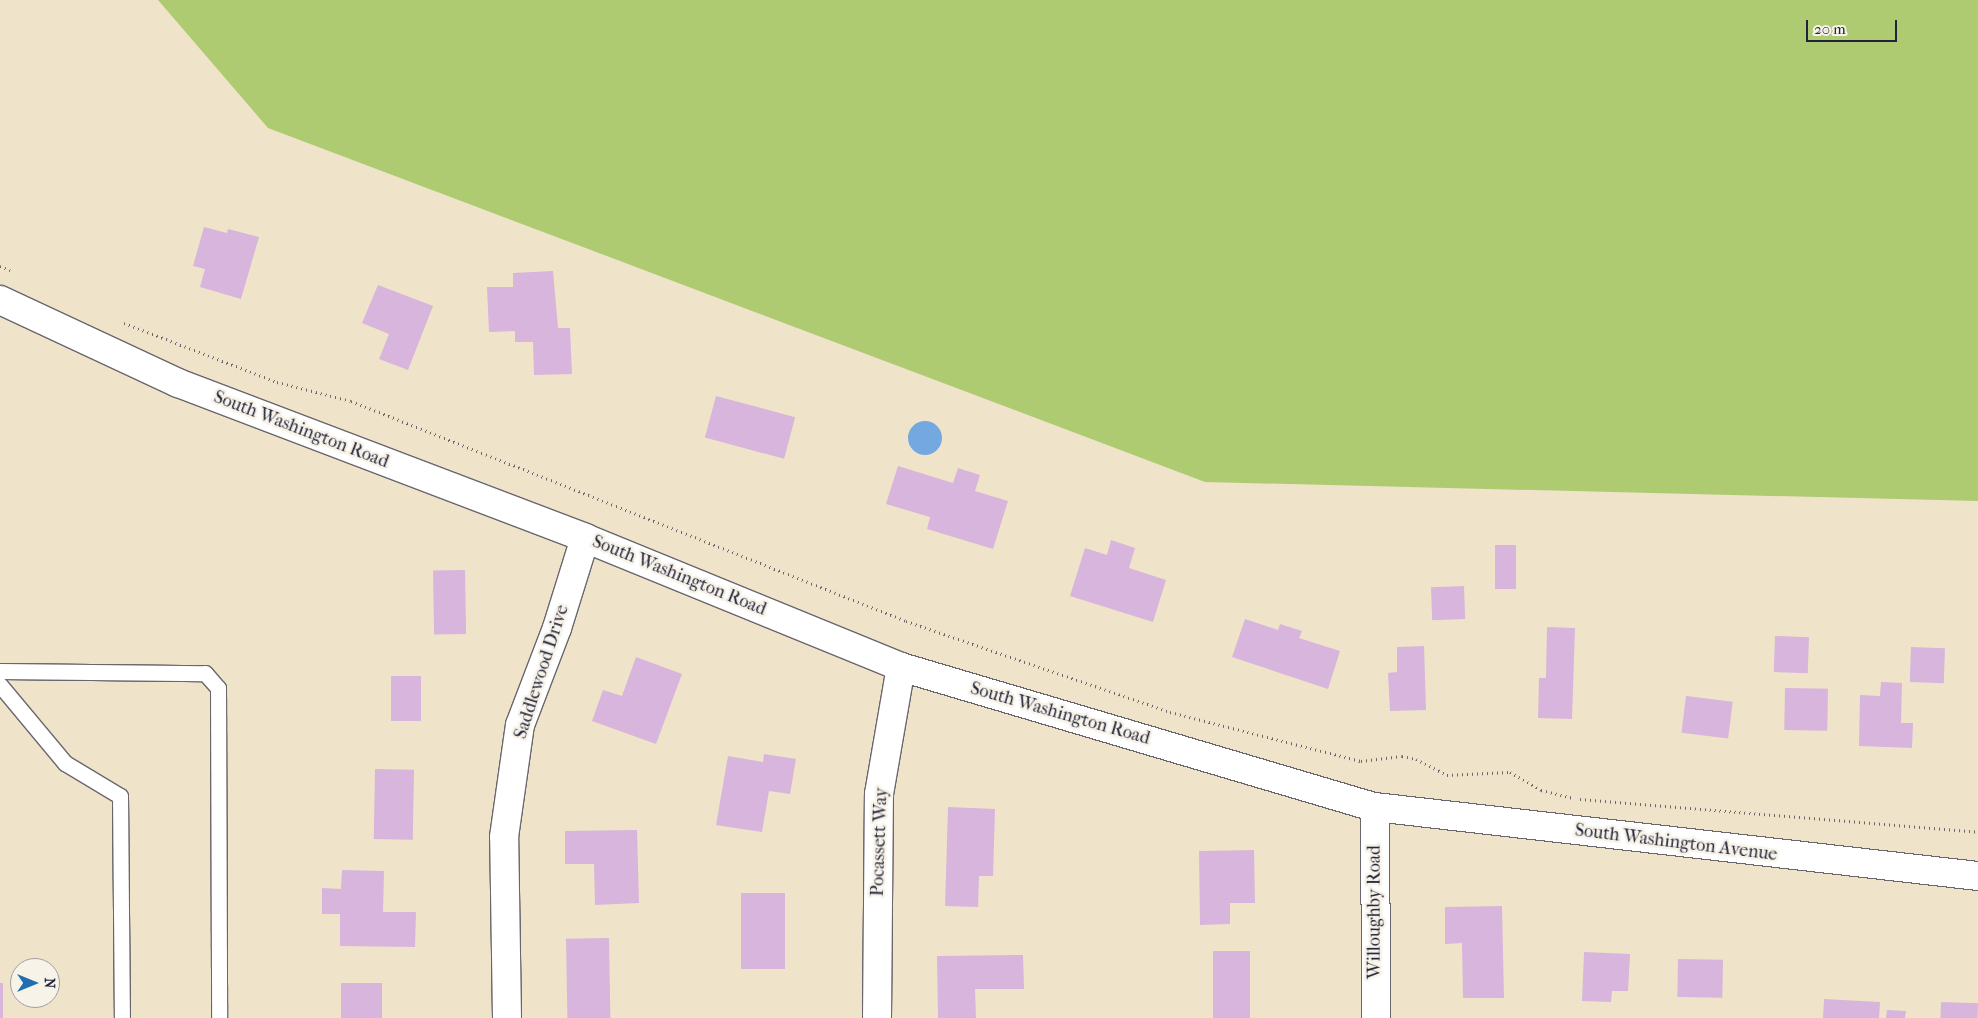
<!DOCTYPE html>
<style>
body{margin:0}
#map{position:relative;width:1978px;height:1018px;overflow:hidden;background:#efe4c9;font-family:"IM FELL French Canon",serif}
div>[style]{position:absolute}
.green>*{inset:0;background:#aecb72}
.water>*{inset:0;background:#74a8e1}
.round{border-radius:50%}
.building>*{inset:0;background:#d7b5dc;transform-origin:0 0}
.path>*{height:3px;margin-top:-1.5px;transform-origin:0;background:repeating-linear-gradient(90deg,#6a666d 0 1px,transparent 0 5px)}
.roads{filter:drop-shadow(1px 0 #6a666d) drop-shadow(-1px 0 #6a666d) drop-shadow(0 1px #6a666d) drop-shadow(0 -1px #6a666d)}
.service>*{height:15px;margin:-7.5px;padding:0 7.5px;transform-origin:7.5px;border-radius:7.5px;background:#fff}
.minor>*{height:28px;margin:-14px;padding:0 14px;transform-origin:14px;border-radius:14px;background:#fff}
.tertiary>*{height:28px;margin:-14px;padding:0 14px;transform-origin:14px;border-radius:14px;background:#fff}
span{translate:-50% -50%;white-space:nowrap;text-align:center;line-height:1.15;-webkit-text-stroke:5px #f7f3e8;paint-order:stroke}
.street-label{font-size:18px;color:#22223b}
.north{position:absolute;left:10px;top:958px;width:50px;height:50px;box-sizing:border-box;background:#f7f3e8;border:1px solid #a29fa3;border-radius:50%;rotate:90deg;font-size:14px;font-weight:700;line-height:20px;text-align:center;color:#22223b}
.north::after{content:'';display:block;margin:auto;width:18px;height:22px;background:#1f6fb2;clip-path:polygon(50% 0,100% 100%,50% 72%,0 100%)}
.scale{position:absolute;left:1806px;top:20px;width:91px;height:22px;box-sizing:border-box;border:2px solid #22223b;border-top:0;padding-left:6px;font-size:15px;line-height:18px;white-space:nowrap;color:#22223b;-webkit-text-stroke:4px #f7f3e8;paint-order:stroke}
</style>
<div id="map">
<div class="green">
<div style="clip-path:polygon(158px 0,1978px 0,1978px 501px,1205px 482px,268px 128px)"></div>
</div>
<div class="water">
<div class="round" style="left:908px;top:421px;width:34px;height:34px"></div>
</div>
<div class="building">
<div style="clip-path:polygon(204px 227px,227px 233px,228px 229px,259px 237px,241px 299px,200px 287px,205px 269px,193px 266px)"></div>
<div style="clip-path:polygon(553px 271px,558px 328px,570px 328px,572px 374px,534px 375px,533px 342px,515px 342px,515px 331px,489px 332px,487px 287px,513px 287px,513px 273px)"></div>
<div style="clip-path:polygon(378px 285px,433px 306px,408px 370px,379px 359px,389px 334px,362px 323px)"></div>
<div style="left:716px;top:396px;width:82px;height:43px;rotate:15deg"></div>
<div style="clip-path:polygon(898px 466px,953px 483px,958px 468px,980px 475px,975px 491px,1008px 501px,993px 549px,927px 529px,930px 517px,886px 504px)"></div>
<div style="clip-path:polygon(1111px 540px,1135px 548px,1129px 568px,1166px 580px,1153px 622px,1070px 596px,1085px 548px,1107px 555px)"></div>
<div style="left:1495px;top:545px;width:21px;height:44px"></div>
<div style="left:465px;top:570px;width:64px;height:32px;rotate:89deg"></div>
<div style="left:1464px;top:586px;width:33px;height:33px;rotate:88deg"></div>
<div style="clip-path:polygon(1245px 619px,1278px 630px,1280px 624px,1302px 631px,1299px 638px,1340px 651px,1328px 689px,1232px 657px)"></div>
<div style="clip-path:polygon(1547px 627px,1575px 628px,1572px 719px,1538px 718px,1539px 678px,1546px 678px)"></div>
<div style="left:1775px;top:636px;width:34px;height:36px;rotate:2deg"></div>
<div style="clip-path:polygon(1424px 646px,1426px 710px,1390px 711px,1388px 673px,1397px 672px,1397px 647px)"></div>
<div style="left:1911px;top:647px;width:34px;height:35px;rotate:2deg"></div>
<div style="clip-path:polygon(636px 657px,682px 674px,656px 744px,592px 721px,603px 690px,622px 696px)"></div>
<div style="left:391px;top:676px;width:30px;height:45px"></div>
<div style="clip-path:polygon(1881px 682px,1902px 683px,1901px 723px,1913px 723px,1912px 748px,1859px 746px,1860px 695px,1880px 696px)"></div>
<div style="left:1785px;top:688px;width:43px;height:42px;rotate:1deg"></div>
<div style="left:1686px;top:696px;width:47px;height:37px;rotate:7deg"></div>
<div style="clip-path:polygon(764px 754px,796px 759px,790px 794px,769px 791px,762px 832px,716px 825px,728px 756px,763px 762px)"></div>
<div style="left:375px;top:769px;width:39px;height:70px;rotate:1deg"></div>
<div style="clip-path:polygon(948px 807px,995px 809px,993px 876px,979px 876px,978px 907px,945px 906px)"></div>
<div style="clip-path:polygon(637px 830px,639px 903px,595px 905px,594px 864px,565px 864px,565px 831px)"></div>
<div style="clip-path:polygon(1254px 850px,1255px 903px,1230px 903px,1230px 924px,1200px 925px,1199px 851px)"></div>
<div style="clip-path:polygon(342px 870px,384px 871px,383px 912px,416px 912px,415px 947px,340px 946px,340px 914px,322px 914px,322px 888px,341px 889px)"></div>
<div style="left:741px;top:893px;width:44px;height:76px"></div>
<div style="clip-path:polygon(1502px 906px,1504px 998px,1463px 998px,1462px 943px,1445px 944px,1445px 907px)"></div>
<div style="left:609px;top:938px;width:80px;height:43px;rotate:89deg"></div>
<div style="left:1250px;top:951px;width:67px;height:37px;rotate:90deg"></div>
<div style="clip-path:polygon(1584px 952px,1630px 954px,1628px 991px,1612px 991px,1611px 1002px,1582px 1001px)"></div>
<div style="clip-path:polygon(1023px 955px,1024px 989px,975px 989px,976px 1018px,938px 1018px,937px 956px)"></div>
<div style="left:1678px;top:959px;width:45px;height:38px;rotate:1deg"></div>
<div style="left:0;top:983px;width:3px;height:35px"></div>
<div style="left:341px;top:983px;width:41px;height:35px"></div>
<div style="clip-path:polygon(1824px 999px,1880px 1002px,1879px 1018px,1823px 1018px)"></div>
<div style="left:1941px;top:1002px;width:37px;height:16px;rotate:2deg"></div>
<div style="clip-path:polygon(1887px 1010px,1906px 1011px,1905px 1018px,1886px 1018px)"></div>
</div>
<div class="path">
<div style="left:0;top:266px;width:11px;rotate:22deg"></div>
<div style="left:124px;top:323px;width:164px;rotate:21.1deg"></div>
<div style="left:277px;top:382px;width:76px;rotate:14.4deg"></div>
<div style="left:351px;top:401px;width:597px;rotate:21.62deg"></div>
<div style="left:906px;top:621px;width:279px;rotate:19deg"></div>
<div style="left:1170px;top:712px;width:197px;rotate:14.4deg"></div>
<div style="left:1361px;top:761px;width:41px;rotate:-7deg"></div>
<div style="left:1402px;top:756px;width:14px;rotate:12deg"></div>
<div style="left:1416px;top:759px;width:35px;rotate:27deg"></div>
<div style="left:1447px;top:775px;width:63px;rotate:-2.7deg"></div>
<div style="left:1510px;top:772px;width:36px;rotate:30deg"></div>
<div style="left:1541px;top:790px;width:34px;rotate:14deg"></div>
<div style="left:1580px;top:799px;width:399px;rotate:4.7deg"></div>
</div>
<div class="roads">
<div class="service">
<div style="left:0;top:671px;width:205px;rotate:0.6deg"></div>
<div style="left:205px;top:673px;width:20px;rotate:49deg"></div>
<div style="left:218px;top:688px;width:330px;rotate:89.8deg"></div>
<div style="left:0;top:685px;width:102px;rotate:50.2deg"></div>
<div style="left:65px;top:763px;width:64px;rotate:31deg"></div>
<div style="left:120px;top:796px;width:222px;rotate:89.5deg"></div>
</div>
<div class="minor">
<div style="left:507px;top:1018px;width:181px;rotate:-90.9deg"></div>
<div style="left:504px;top:837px;width:113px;rotate:-81.9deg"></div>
<div style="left:520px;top:725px;width:104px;rotate:-69.1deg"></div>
<div style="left:557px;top:628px;width:94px;rotate:-72.7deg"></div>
<div style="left:877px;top:1018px;width:224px;rotate:-89.5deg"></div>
<div style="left:879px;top:794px;width:129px;rotate:-80.2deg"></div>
</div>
<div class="tertiary">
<div style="left:0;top:300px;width:196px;rotate:25deg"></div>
<div style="left:178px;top:383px;width:436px;rotate:20.8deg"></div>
<div style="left:585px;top:538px;width:341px;rotate:22.2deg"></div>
<div style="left:901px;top:667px;width:494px;rotate:16.5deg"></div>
<div style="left:1375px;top:807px;width:607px;rotate:6.53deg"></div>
<div style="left:1375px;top:807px;width:211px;rotate:89.7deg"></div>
</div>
</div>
<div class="street-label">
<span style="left:301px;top:430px;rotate:21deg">South Washington Road</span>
<span style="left:679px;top:576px;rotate:22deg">South Washington Road</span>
<span style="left:542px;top:672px;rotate:-72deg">Saddlewood Drive</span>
<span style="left:1060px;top:714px;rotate:16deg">South Washington Road</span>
<span style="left:880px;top:842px;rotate:-88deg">Pocassett Way</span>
<span style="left:1676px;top:843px;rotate:7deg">South Washington Avenue</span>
<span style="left:1375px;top:912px;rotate:-90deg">Willoughby Road</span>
</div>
<div class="north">N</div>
<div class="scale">20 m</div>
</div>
